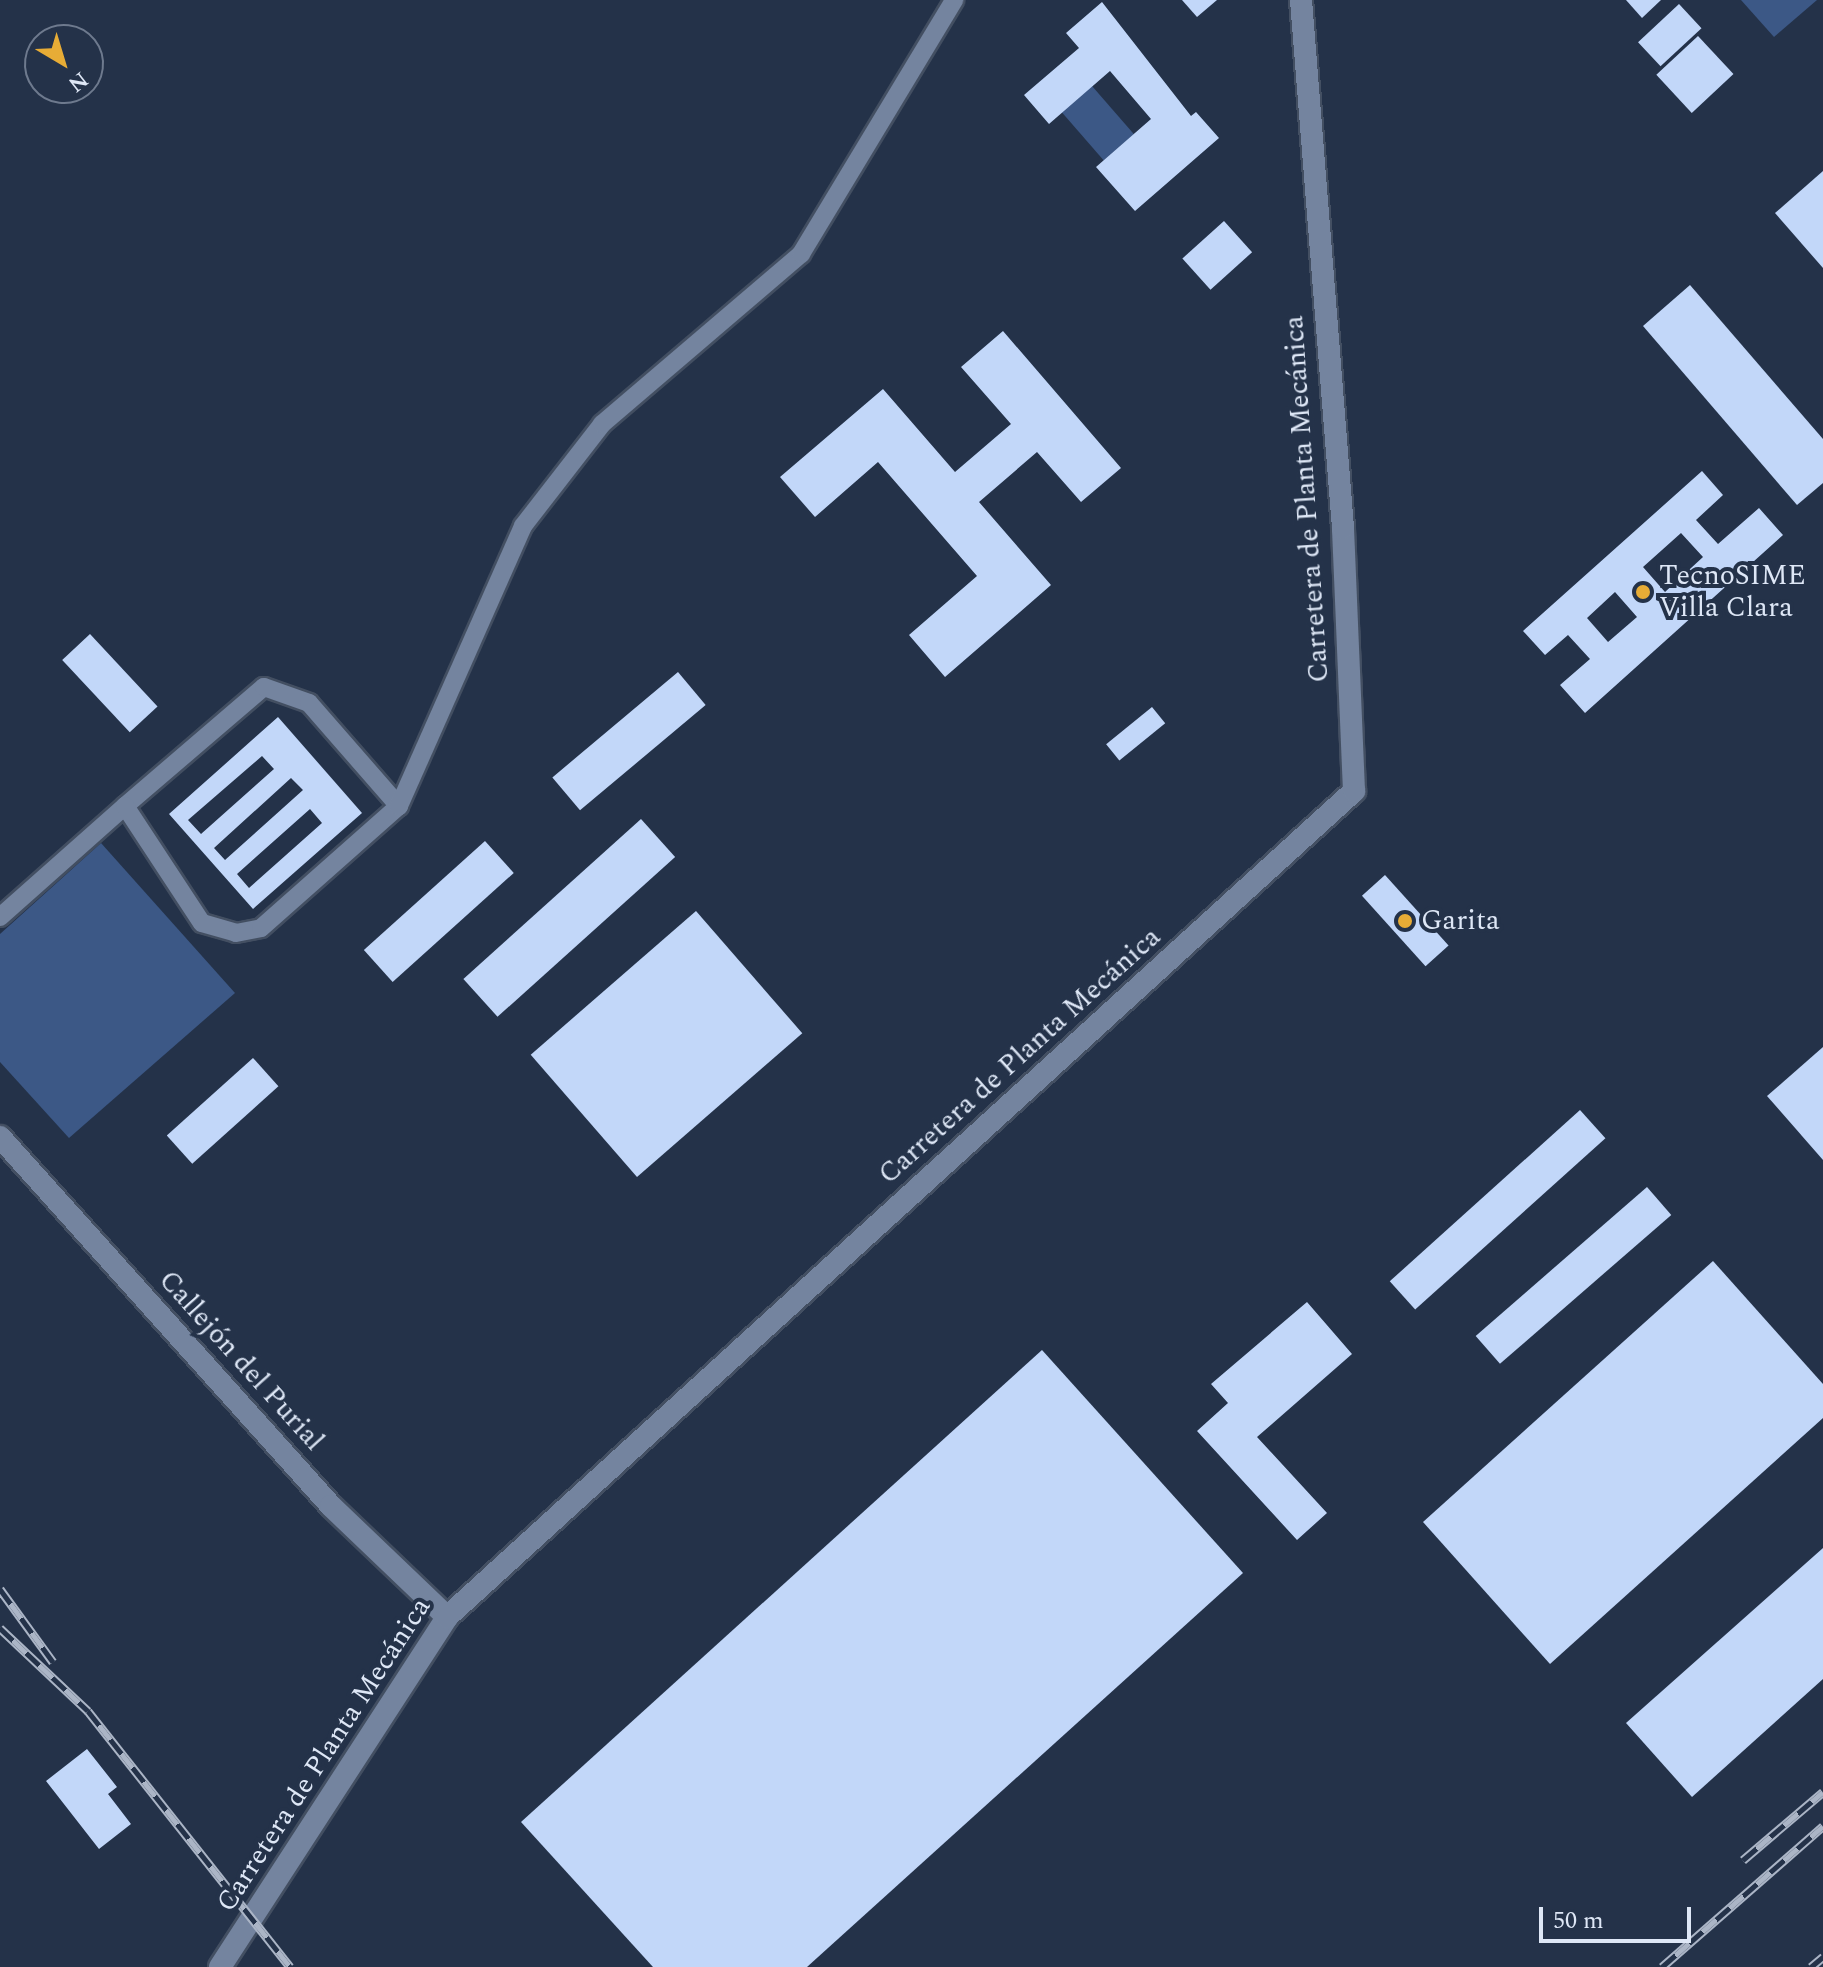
<!DOCTYPE html>
<meta charset="utf-8">
<style>
body{margin:0}
#map{position:relative;width:1823px;height:1967px;overflow:hidden;background:#243249;font-family:Spectral,serif}
div>[style]{position:absolute}
.green>*{inset:0;background:#3c5886;transform-origin:0 0}
.building>*{inset:0;background:#c2d7f9;transform-origin:0 0}
.roads{filter:drop-shadow(2px 0 #434f62) drop-shadow(-2px 0 #434f62) drop-shadow(0 2px #434f62) drop-shadow(0 -2px #434f62)}
.minor>*{height:18px;margin:-9px;padding:0 9px;transform-origin:9px;border-radius:9px;background:#74849f}
.tertiary>*{height:22px;margin:-11px;padding:0 11px;transform-origin:11px;border-radius:11px;background:#74849f}
.rail>*{height:9px;margin-top:-4.5px;transform-origin:0;background:repeating-linear-gradient(90deg,#243249 0 18px,#abb5c6 0 36px);box-sizing:border-box;border-block:2px solid #abb5c6}
.dots>*{width:22px;height:22px;translate:-50% -50%;box-sizing:border-box;border:4px solid #243249;border-radius:50%}
span{translate:-50% -50%;white-space:nowrap;text-align:center;line-height:1.15;-webkit-text-stroke:8px #243249;paint-order:stroke}
.street-label{font-size:28px;color:#dee7f6}
.poi-label{font-size:28px;color:#dee7f6}
.left{translate:0 -50%;text-align:left}
.north{position:absolute;left:24px;top:24px;width:80px;height:80px;box-sizing:border-box;background:#243249;border:2px solid #6e7a8e;border-radius:50%;rotate:142deg;font-size:22px;font-weight:700;line-height:32px;text-align:center;color:#dee7f6}
.north::after{content:'';display:block;margin:auto;width:28px;height:36px;background:#e7ac36;clip-path:polygon(50% 0,100% 100%,50% 72%,0 100%)}
.scale{position:absolute;left:1539px;top:1907px;width:152px;height:36px;box-sizing:border-box;border:4px solid #dee7f6;border-top:0;padding-left:10px;font-size:24px;line-height:28px;white-space:nowrap;color:#dee7f6;-webkit-text-stroke:6px #243249;paint-order:stroke}
</style>
<div id="map">
<div class="green">
<div style="clip-path:polygon(1741px 0,1817px 0,1774px 37px)"></div>
<div style="left:1092px;top:86px;width:64px;height:40px;rotate:49deg"></div>
<div style="clip-path:polygon(101px 843px,235px 993px,69px 1138px,0 1062px,0 934px)"></div>
</div>
<div class="building">
<div style="clip-path:polygon(1182px 0,1217px 0,1197px 17px)"></div>
<div style="clip-path:polygon(1626px 0,1661px 0,1642px 18px)"></div>
<div style="clip-path:polygon(1102px 2px,1191px 116px,1196px 112px,1219px 138px,1135px 211px,1096px 167px,1151px 119px,1110px 71px,1049px 124px,1024px 95px,1079px 48px,1066px 33px)"></div>
<div style="left:1679px;top:4px;width:33px;height:56px;rotate:47deg"></div>
<div style="left:1698px;top:36px;width:52px;height:57px;rotate:47deg"></div>
<div style="clip-path:polygon(1823px 171px,1823px 268px,1775px 213px)"></div>
<div style="left:1224px;top:221px;width:42px;height:56px;rotate:48deg"></div>
<div style="clip-path:polygon(1690px 285px,1823px 439px,1823px 483px,1797px 505px,1643px 326px)"></div>
<div style="clip-path:polygon(1003px 331px,1121px 468px,1081px 502px,1037px 452px,979px 502px,1051px 585px,945px 677px,909px 635px,977px 576px,878px 462px,815px 517px,780px 477px,883px 389px,955px 472px,1011px 424px,961px 367px)"></div>
<div style="clip-path:polygon(evenodd,1702px 471px,1723px 495px,1696px 520px,1718px 544px,1759px 508px,1783px 535px,1585px 713px,1560px 685px,1590px 659px,1568px 635px,1545px 655px,1523px 631px,1702px 471px,1681px 533px,1703px 557px,1665px 592px,1643px 567px,1681px 533px,1702px 471px,1615px 592px,1637px 617px,1608px 642px,1587px 618px,1615px 592px)"></div>
<div style="left:90px;top:634px;width:99px;height:38px;rotate:47deg"></div>
<div style="left:678px;top:672px;width:43px;height:164px;rotate:50deg"></div>
<div style="left:1152px;top:707px;width:21px;height:59px;rotate:51deg"></div>
<div style="clip-path:polygon(evenodd,278px 717px,362px 813px,253px 909px,169px 814px,278px 717px,262px 756px,274px 769px,201px 834px,188px 820px,262px 756px,278px 717px,291px 778px,303px 790px,225px 860px,214px 848px,291px 778px,278px 717px,310px 809px,322px 823px,249px 888px,237px 874px,310px 809px)"></div>
<div style="left:641px;top:819px;width:51px;height:239px;rotate:48deg"></div>
<div style="left:485px;top:841px;width:43px;height:163px;rotate:48deg"></div>
<div style="left:1385px;top:875px;width:95px;height:31px;rotate:48deg"></div>
<div style="left:696px;top:911px;width:162px;height:219px;rotate:49deg"></div>
<div style="clip-path:polygon(1823px 1047px,1823px 1160px,1767px 1096px)"></div>
<div style="left:253px;top:1058px;width:38px;height:116px;rotate:48deg"></div>
<div style="left:1580px;top:1110px;width:38px;height:256px;rotate:48deg"></div>
<div style="left:1647px;top:1187px;width:37px;height:227px;rotate:49deg"></div>
<div style="clip-path:polygon(1713px 1261px,1823px 1384px,1823px 1418px,1550px 1664px,1423px 1522px)"></div>
<div style="clip-path:polygon(1307px 1302px,1352px 1354px,1257px 1437px,1327px 1513px,1297px 1540px,1197px 1431px,1228px 1403px,1211px 1384px)"></div>
<div style="clip-path:polygon(1042px 1350px,1243px 1573px,807px 1967px,653px 1967px,521px 1822px)"></div>
<div style="clip-path:polygon(1823px 1548px,1823px 1679px,1692px 1797px,1626px 1723px)"></div>
<div style="clip-path:polygon(87px 1749px,117px 1787px,108px 1794px,131px 1824px,99px 1849px,46px 1781px)"></div>
</div>
<div class="roads">
<div class="minor">
<div style="left:125px;top:806px;width:183px;rotate:-40.6deg"></div>
<div style="left:264px;top:687px;width:48px;rotate:19.6deg"></div>
<div style="left:309px;top:703px;width:137px;rotate:48.9deg"></div>
<div style="left:0;top:917px;width:167px;rotate:-41.6deg"></div>
<div style="left:125px;top:806px;width:140px;rotate:56.7deg"></div>
<div style="left:202px;top:923px;width:35px;rotate:16deg"></div>
<div style="left:236px;top:933px;width:25px;rotate:-11deg"></div>
<div style="left:261px;top:928px;width:184px;rotate:-41.5deg"></div>
<div style="left:399px;top:806px;width:306px;rotate:-66.1deg"></div>
<div style="left:523px;top:526px;width:129px;rotate:-52.2deg"></div>
<div style="left:602px;top:424px;width:262px;rotate:-40.5deg"></div>
<div style="left:801px;top:254px;width:297px;rotate:-58.9deg"></div>
</div>
<div class="tertiary">
<div style="left:0;top:1137px;width:496px;rotate:48.1deg"></div>
<div style="left:331px;top:1506px;width:161px;rotate:43.7deg"></div>
<div style="left:220px;top:1967px;width:417px;rotate:-57deg"></div>
<div style="left:447px;top:1617px;width:1227px;rotate:-42.32deg"></div>
<div style="left:1354px;top:791px;width:263px;rotate:-92.4deg"></div>
<div style="left:1343px;top:528px;width:530px;rotate:-94.55deg"></div>
</div>
</div>
<div class="rail">
<div style="left:0;top:1589px;width:90px;rotate:54deg"></div>
<div style="left:0;top:1628px;width:121px;rotate:43.3deg"></div>
<div style="left:88px;top:1711px;width:326px;rotate:51.7deg"></div>
<div style="left:1743px;top:1860px;width:105px;rotate:-40.4deg"></div>
<div style="left:1662px;top:1967px;width:214px;rotate:-41.2deg"></div>
<div style="left:1811px;top:1967px;width:16px;rotate:-40deg"></div>
</div>
<div class="dots">
<div style="left:1643px;top:592px;background:#e7ac36"></div>
<div style="left:1405px;top:921px;background:#e7ac36"></div>
</div>
<div class="street-label">
<span style="left:1307px;top:499px;rotate:-94deg">Carretera de Planta Mecánica</span>
<span style="left:1020px;top:1056px;rotate:-42deg">Carretera de Planta Mecánica</span>
<span style="left:241px;top:1361px;rotate:48deg">Callejón del Purial</span>
<span style="left:324px;top:1755px;rotate:-57deg">Carretera de Planta Mecánica</span>
</div>
<div class="poi-label">
<span class="left" style="left:1659px;top:592px">TecnoSIME<br>Villa Clara</span>
<span class="left" style="left:1421px;top:921px">Garita</span>
</div>
<div class="north">N</div>
<div class="scale">50 m</div>
</div>
